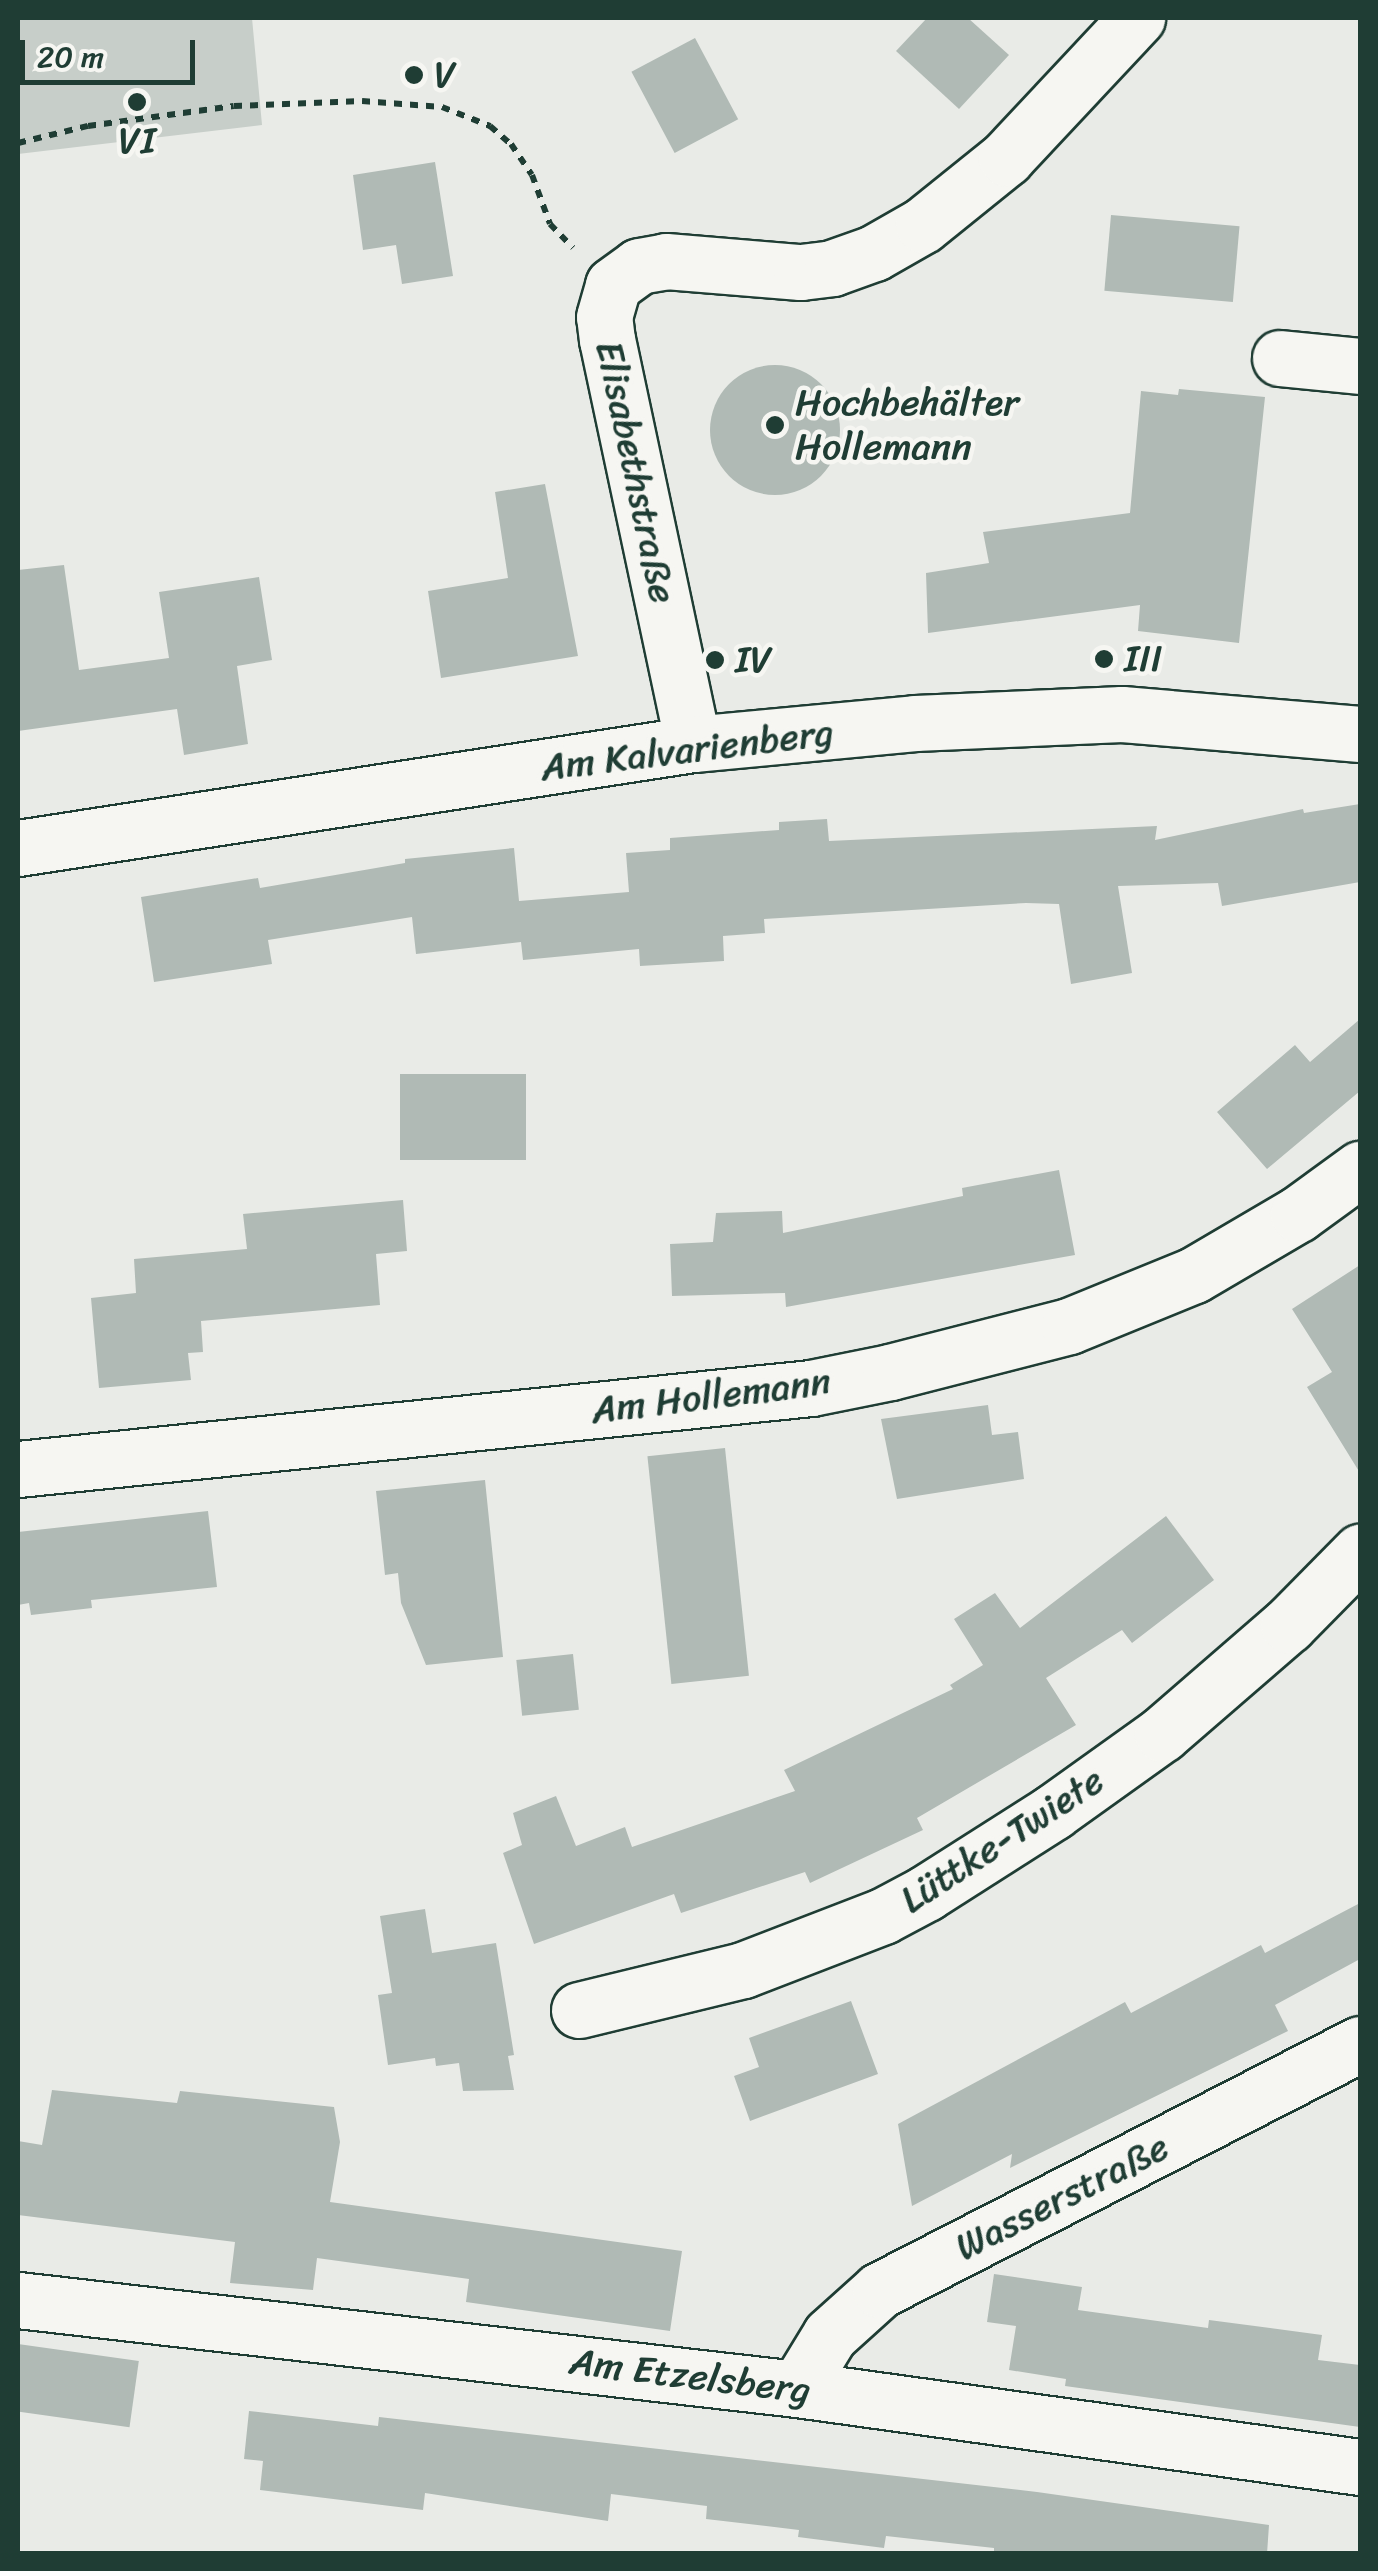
<!DOCTYPE html>
<meta charset="utf-8">
<style>
body{margin:0}
#map{position:relative;width:1378px;height:2571px;overflow:hidden;background:#e9ebe7;font-family:Sriracha,sans-serif}
div>[style]{position:absolute}
.green>*{inset:0;background:#c7cec9}
.building>*{inset:0;background:#b0bab5;transform-origin:0 0}
.round{border-radius:50%}
.path>*{height:6px;margin-top:-3px;transform-origin:0;background:repeating-linear-gradient(90deg,#1f3d34 0 8px,transparent 0 16px)}
.roads{filter:drop-shadow(2px 0 #1f3d34) drop-shadow(-2px 0 #1f3d34) drop-shadow(0 2px #1f3d34) drop-shadow(0 -2px #1f3d34)}
.minor>*{height:55px;margin:-27.5px;padding:0 27.5px;transform-origin:27.5px;border-radius:27.5px;background:#f6f6f2}
.dots>*{width:28px;height:28px;translate:-50% -50%;box-sizing:border-box;border:5px solid #f6f6f2;border-radius:50%}
span{translate:-50% -50%;white-space:nowrap;text-align:center;line-height:1.15;-webkit-text-stroke:9px #f6f6f2;paint-order:stroke}
.poi-label{font-size:38px;color:#1f3d34}
.left{translate:0 -50%;text-align:left}
.street-label{font-size:38px;color:#1f3d34}
.frame{position:absolute;inset:0;border:20px solid #1f3d34;pointer-events:none}
.scale{position:absolute;left:20px;top:40px;width:175px;height:45px;box-sizing:border-box;border:5px solid #1f3d34;border-top:0;padding-left:12px;font-size:30px;line-height:35px;white-space:nowrap;color:#1f3d34;-webkit-text-stroke:8px #f6f6f2;paint-order:stroke}
</style>
<div id="map">
<div class="green">
<div style="clip-path:polygon(18px 18px,252px 18px,262px 125px,18px 154px)"></div>
</div>
<div class="building">
<div style="clip-path:polygon(927px 18px,968px 18px,1009px 55px,959px 109px,896px 51px)"></div>
<div style="left:695px;top:38px;width:92px;height:72px;rotate:62deg"></div>
<div style="clip-path:polygon(435px 162px,453px 276px,402px 284px,396px 245px,363px 250px,353px 175px)"></div>
<div style="left:1111px;top:215px;width:129px;height:76px;rotate:5deg"></div>
<div class="round" style="left:710px;top:365px;width:130px;height:130px"></div>
<div style="clip-path:polygon(1179px 389px,1265px 397px,1239px 643px,1138px 631px,1140px 605px,928px 633px,926px 573px,989px 563px,983px 532px,1130px 513px,1141px 391px,1178px 395px)"></div>
<div style="clip-path:polygon(545px 484px,578px 656px,441px 678px,428px 591px,508px 578px,495px 492px)"></div>
<div style="clip-path:polygon(64px 565px,79px 670px,169px 658px,159px 592px,259px 577px,272px 660px,237px 666px,248px 744px,184px 755px,177px 709px,18px 731px,18px 570px)"></div>
<div style="clip-path:polygon(1360px 804px,1360px 882px,1222px 906px,1218px 883px,1118px 886px,1132px 973px,1071px 984px,1059px 904px,1026px 903px,764px 919px,765px 933px,723px 936px,724px 961px,640px 966px,639px 949px,523px 960px,521px 942px,416px 954px,412px 917px,268px 940px,272px 964px,154px 982px,141px 897px,258px 878px,260px 888px,405px 863px,405px 859px,514px 848px,519px 901px,629px 892px,626px 853px,670px 850px,670px 838px,779px 830px,779px 822px,827px 819px,829px 841px,1157px 826px,1155px 840px,1303px 809px,1304px 813px)"></div>
<div style="clip-path:polygon(1360px 1019px,1360px 1091px,1267px 1169px,1217px 1112px,1295px 1045px,1310px 1062px)"></div>
<div style="left:400px;top:1074px;width:126px;height:86px"></div>
<div style="clip-path:polygon(1059px 1170px,1075px 1255px,786px 1307px,785px 1293px,672px 1296px,670px 1244px,713px 1242px,716px 1213px,782px 1211px,783px 1233px,963px 1196px,962px 1188px)"></div>
<div style="clip-path:polygon(403px 1200px,407px 1251px,376px 1254px,380px 1305px,201px 1321px,203px 1352px,188px 1353px,191px 1380px,99px 1388px,91px 1298px,136px 1293px,134px 1259px,247px 1249px,243px 1214px)"></div>
<div style="clip-path:polygon(1360px 1265px,1360px 1473px,1307px 1387px,1332px 1372px,1292px 1309px)"></div>
<div style="clip-path:polygon(988px 1405px,992px 1435px,1018px 1432px,1024px 1479px,897px 1499px,881px 1419px)"></div>
<div style="left:725px;top:1448px;width:229px;height:78px;rotate:84deg"></div>
<div style="clip-path:polygon(485px 1480px,503px 1657px,426px 1665px,401px 1603px,398px 1573px,385px 1575px,376px 1491px)"></div>
<div style="clip-path:polygon(208px 1511px,217px 1587px,91px 1600px,92px 1608px,31px 1615px,29px 1603px,18px 1605px,18px 1532px)"></div>
<div style="clip-path:polygon(1166px 1516px,1214px 1580px,1132px 1643px,1122px 1630px,1046px 1678px,1076px 1725px,917px 1818px,923px 1830px,810px 1883px,805px 1872px,681px 1913px,674px 1894px,534px 1944px,503px 1853px,522px 1845px,513px 1813px,556px 1796px,576px 1846px,625px 1827px,632px 1847px,795px 1791px,784px 1770px,953px 1689px,950px 1685px,983px 1665px,954px 1619px,995px 1593px,1020px 1628px)"></div>
<div style="left:573px;top:1654px;width:56px;height:57px;rotate:84deg"></div>
<div style="clip-path:polygon(1360px 1903px,1360px 1959px,1275px 2005px,1288px 2031px,1010px 2168px,1012px 2154px,912px 2206px,898px 2124px,1125px 2002px,1131px 2013px,1261px 1945px,1265px 1953px)"></div>
<div style="clip-path:polygon(425px 1909px,432px 1953px,496px 1943px,514px 2055px,508px 2056px,514px 2090px,463px 2091px,459px 2063px,436px 2066px,435px 2058px,388px 2065px,378px 1995px,392px 1993px,380px 1916px)"></div>
<div style="clip-path:polygon(851px 2001px,878px 2074px,750px 2121px,734px 2076px,759px 2067px,749px 2038px)"></div>
<div style="clip-path:polygon(52px 2090px,177px 2103px,180px 2091px,334px 2107px,340px 2142px,330px 2202px,682px 2251px,670px 2331px,466px 2302px,469px 2279px,317px 2258px,313px 2290px,230px 2283px,235px 2242px,18px 2215px,18px 2141px,42px 2145px)"></div>
<div style="clip-path:polygon(994px 2274px,1082px 2287px,1078px 2310px,1208px 2328px,1209px 2320px,1322px 2335px,1318px 2360px,1360px 2365px,1360px 2427px,1065px 2386px,1066px 2379px,1009px 2370px,1016px 2326px,987px 2322px)"></div>
<div style="left:18px;top:2344px;width:122px;height:67px;rotate:8deg"></div>
<div style="clip-path:polygon(249px 2411px,378px 2426px,379px 2417px,1037px 2492px,1269px 2525px,1267px 2554px,994px 2554px,994px 2548px,886px 2536px,884px 2548px,798px 2537px,799px 2530px,706px 2519px,707px 2506px,611px 2494px,608px 2521px,425px 2493px,423px 2510px,260px 2490px,263px 2461px,244px 2459px)"></div>
</div>
<div class="path">
<div style="left:18px;top:143px;width:72px;rotate:-13.7deg"></div>
<div style="left:88px;top:126px;width:147px;rotate:-7.8deg"></div>
<div style="left:234px;top:106px;width:128px;rotate:-2.2deg"></div>
<div style="left:362px;top:101px;width:80px;rotate:4.3deg"></div>
<div style="left:442px;top:107px;width:52px;rotate:21.6deg"></div>
<div style="left:490px;top:126px;width:28px;rotate:41deg"></div>
<div style="left:511px;top:144px;width:37px;rotate:56deg"></div>
<div style="left:532px;top:175px;width:52px;rotate:69.8deg"></div>
<div style="left:550px;top:224px;width:33px;rotate:46deg"></div>
</div>
<div class="roads">
<div class="minor">
<div style="left:1280px;top:358px;width:80px;rotate:5.7deg"></div>
<div style="left:693px;top:744px;width:413px;rotate:-102deg"></div>
<div style="left:607px;top:340px;width:23px;rotate:-97deg"></div>
<div style="left:604px;top:317px;width:33px;rotate:-74deg"></div>
<div style="left:613px;top:285px;width:32px;rotate:-36deg"></div>
<div style="left:639px;top:266px;width:27px;rotate:-10deg"></div>
<div style="left:666px;top:261px;width:135px;rotate:4.7deg"></div>
<div style="left:801px;top:272px;width:31px;rotate:-7deg"></div>
<div style="left:832px;top:268px;width:45px;rotate:-19.7deg"></div>
<div style="left:874px;top:253px;width:56px;rotate:-29.7deg"></div>
<div style="left:923px;top:225px;width:107px;rotate:-38.9deg"></div>
<div style="left:1006px;top:158px;width:192px;rotate:-46.9deg"></div>
<div style="left:18px;top:848px;width:683px;rotate:-8.76deg"></div>
<div style="left:693px;top:744px;width:223px;rotate:-5.4deg"></div>
<div style="left:915px;top:723px;width:207px;rotate:-2.5deg"></div>
<div style="left:1122px;top:714px;width:239px;rotate:4.8deg"></div>
<div style="left:18px;top:1469px;width:797px;rotate:-5.83deg"></div>
<div style="left:811px;top:1388px;width:81px;rotate:-11.4deg"></div>
<div style="left:890px;top:1372px;width:185px;rotate:-14.4deg"></div>
<div style="left:1069px;top:1326px;width:135px;rotate:-22.2deg"></div>
<div style="left:1194px;top:1275px;width:121px;rotate:-30.4deg"></div>
<div style="left:1298px;top:1214px;width:77px;rotate:-36deg"></div>
<div style="left:579px;top:2010px;width:169px;rotate:-13.7deg"></div>
<div style="left:743px;top:1970px;width:150px;rotate:-21.1deg"></div>
<div style="left:883px;top:1916px;width:49px;rotate:-28.1deg"></div>
<div style="left:926px;top:1893px;width:151px;rotate:-32.5deg"></div>
<div style="left:1053px;top:1812px;width:134px;rotate:-35.6deg"></div>
<div style="left:1162px;top:1734px;width:167px;rotate:-40.9deg"></div>
<div style="left:1288px;top:1625px;width:103px;rotate:-45.4deg"></div>
<div style="left:18px;top:2300px;width:784px;rotate:6.52deg"></div>
<div style="left:797px;top:2389px;width:568px;rotate:7.89deg"></div>
<div style="left:797px;top:2389px;width:63px;rotate:-58.6deg"></div>
<div style="left:830px;top:2335px;width:67px;rotate:-42deg"></div>
<div style="left:880px;top:2290px;width:539px;rotate:-27.14deg"></div>
</div>
</div>
<div class="dots">
<div style="left:414px;top:75px;background:#1f3d34"></div>
<div style="left:137px;top:102px;background:#1f3d34"></div>
<div style="left:775px;top:425px;background:#1f3d34"></div>
<div style="left:1104px;top:659px;background:#1f3d34"></div>
<div style="left:715px;top:660px;background:#1f3d34"></div>
</div>
<div class="poi-label">
<span class="left" style="left:434px;top:75px">V</span>
<span style="left:137px;top:141px">VI</span>
<span class="left" style="left:795px;top:425px">Hochbehälter<br>Hollemann</span>
<span class="left" style="left:1124px;top:659px">III</span>
<span class="left" style="left:735px;top:660px">IV</span>
</div>
<div class="street-label">
<span style="left:636px;top:472px;rotate:78deg">Elisabethstraße</span>
<span style="left:687px;top:750px;rotate:-7deg">Am Kalvarienberg</span>
<span style="left:711px;top:1396px;rotate:-7deg">Am Hollemann</span>
<span style="left:1002px;top:1840px;rotate:-33deg">Lüttke-Twiete</span>
<span style="left:1062px;top:2197px;rotate:-27deg">Wasserstraße</span>
<span style="left:690px;top:2376px;rotate:7deg">Am Etzelsberg</span>
</div>
<div class="frame"></div>
<div class="scale">20 m</div>
</div>
